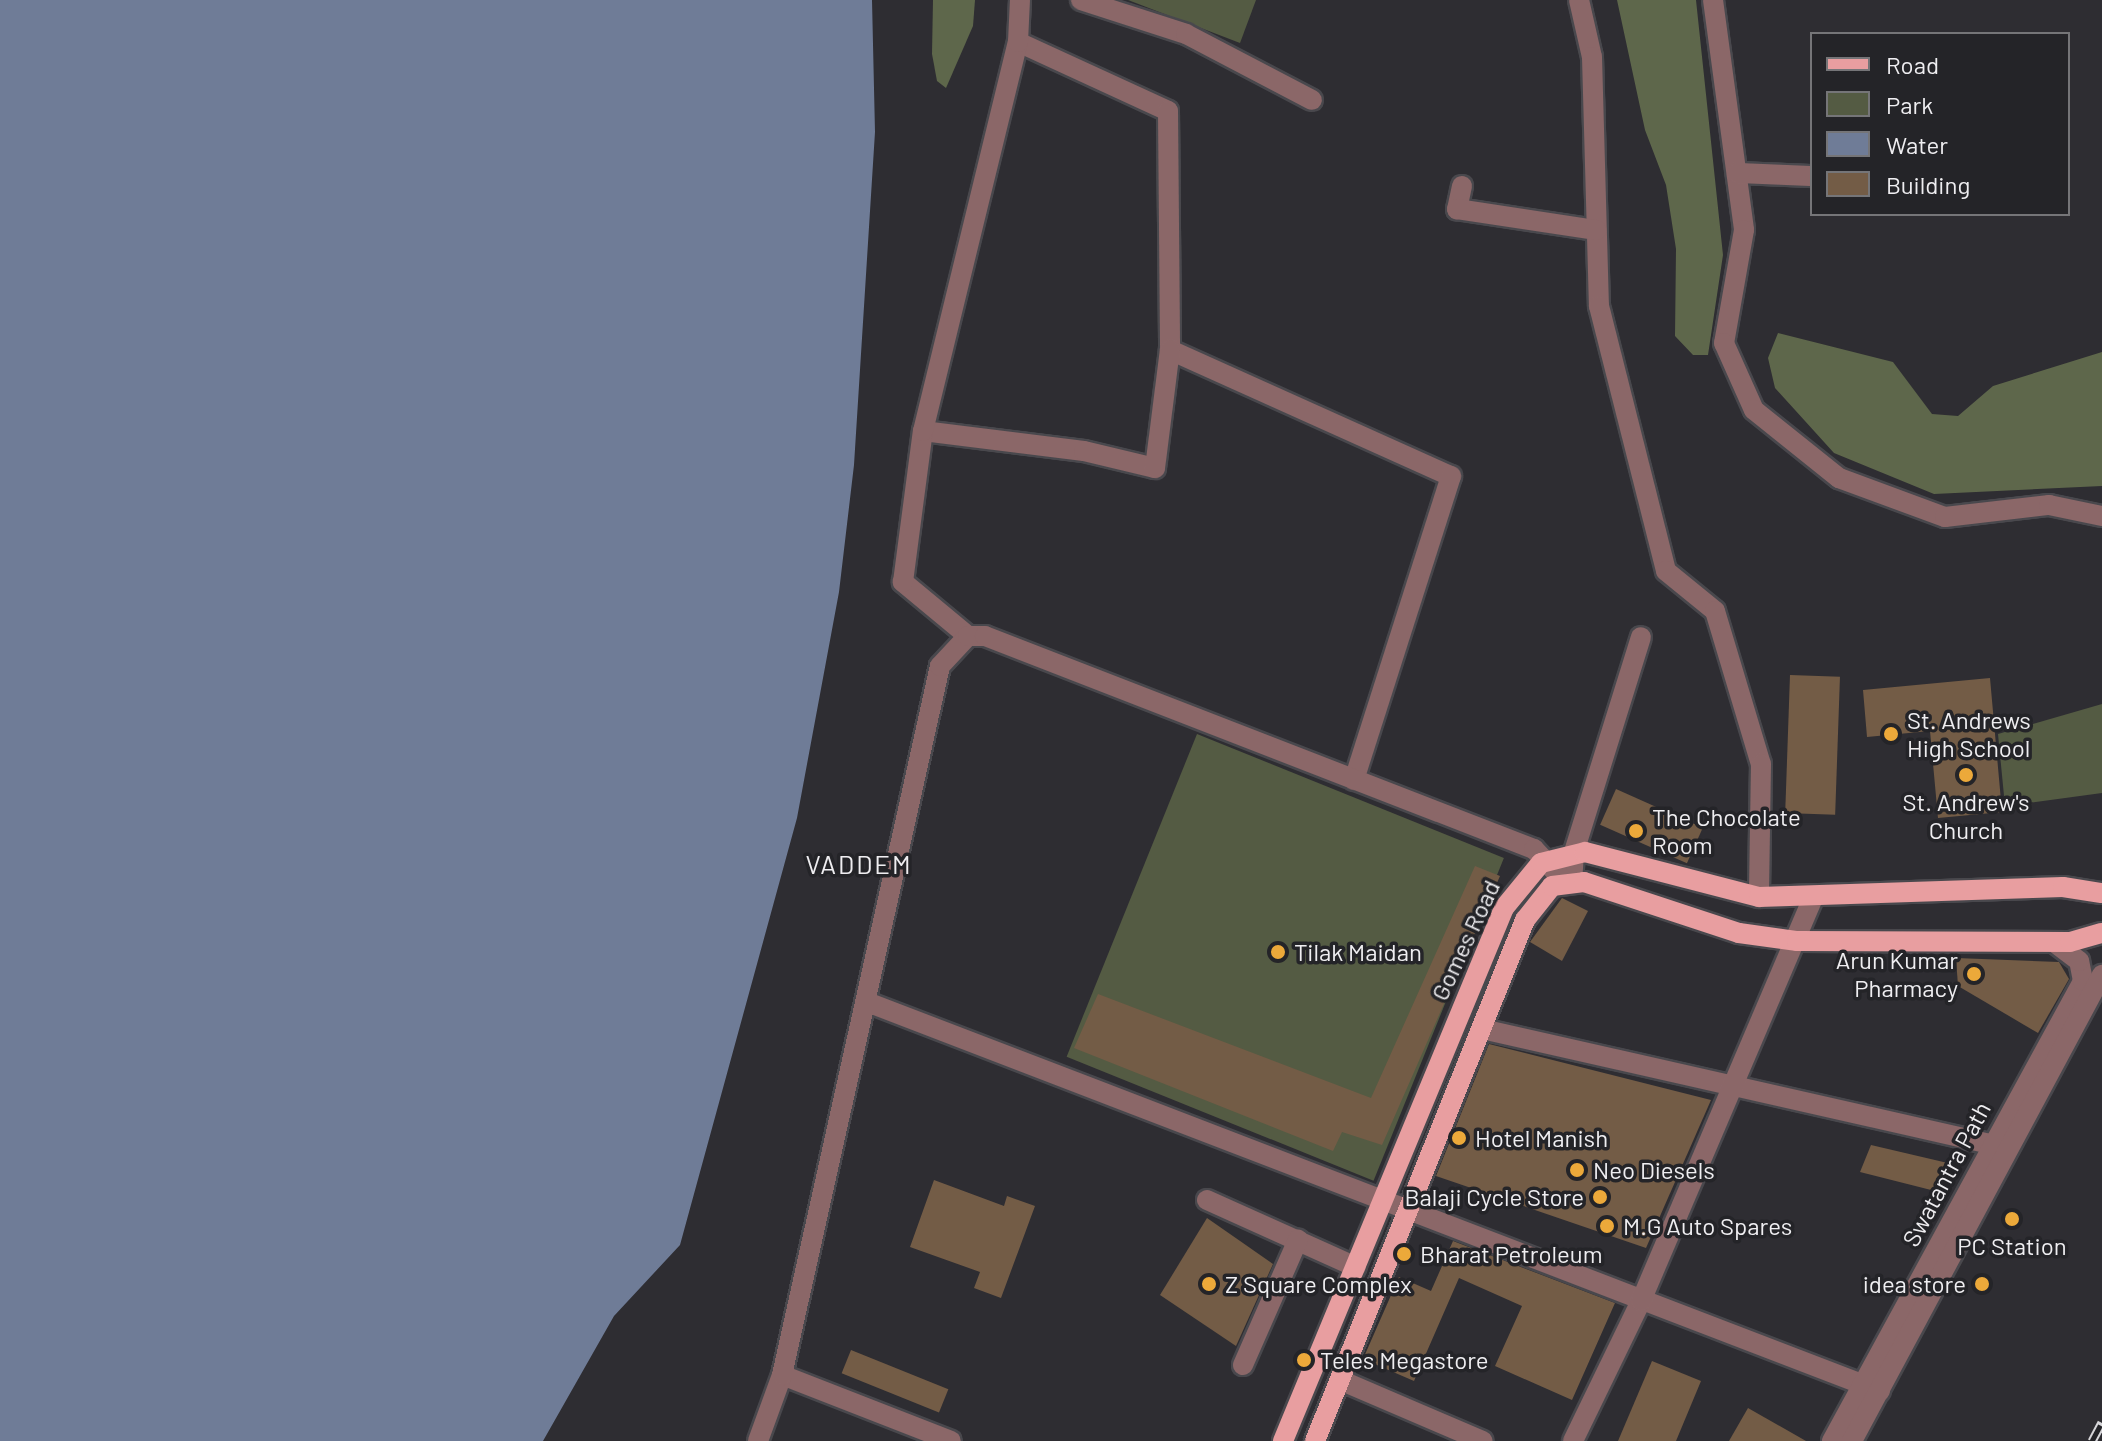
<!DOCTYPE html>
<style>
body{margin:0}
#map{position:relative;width:2102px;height:1441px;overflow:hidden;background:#2e2d32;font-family:Barlow,sans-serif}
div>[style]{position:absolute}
.green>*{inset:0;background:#545b43;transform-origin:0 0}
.forest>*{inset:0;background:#5e674b}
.water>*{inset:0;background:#6f7c97}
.building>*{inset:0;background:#735c46;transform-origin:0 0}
.roads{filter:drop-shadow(2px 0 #49484d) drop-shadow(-2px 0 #49484d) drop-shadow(0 2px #49484d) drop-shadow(0 -2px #49484d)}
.minor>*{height:20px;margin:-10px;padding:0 10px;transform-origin:10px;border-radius:10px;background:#8b6768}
.major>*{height:20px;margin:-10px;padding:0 10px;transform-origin:10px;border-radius:10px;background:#e89ea0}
.rail>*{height:9px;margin-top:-4.5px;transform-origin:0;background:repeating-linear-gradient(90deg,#242428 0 18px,#d7d6d9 0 36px);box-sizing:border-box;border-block:2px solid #d7d6d9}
.dots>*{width:22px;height:22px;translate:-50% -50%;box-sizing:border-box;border:4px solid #242428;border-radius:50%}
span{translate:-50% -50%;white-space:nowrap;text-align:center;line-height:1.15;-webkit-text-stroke:7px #242428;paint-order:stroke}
.poi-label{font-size:24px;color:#efeef1}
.left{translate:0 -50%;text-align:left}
.right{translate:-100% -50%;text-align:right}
.street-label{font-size:24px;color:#efeef1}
.neighbourhood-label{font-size:26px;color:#efeef1;letter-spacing:2px}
.legend{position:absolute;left:1810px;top:32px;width:260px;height:184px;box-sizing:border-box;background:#242428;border:2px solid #757578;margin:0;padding:10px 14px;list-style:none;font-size:24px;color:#efeef1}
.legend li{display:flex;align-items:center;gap:16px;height:40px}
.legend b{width:40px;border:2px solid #757578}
</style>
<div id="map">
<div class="green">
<div style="clip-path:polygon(1128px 0,1256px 0,1240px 43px)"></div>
<div style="clip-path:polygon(2102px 704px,2102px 793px,2005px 806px,1998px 734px)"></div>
<div style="left:1197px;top:734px;width:331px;height:348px;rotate:22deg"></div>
</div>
<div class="forest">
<div style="clip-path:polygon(933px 0,975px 0,973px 26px,946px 88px,937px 81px,932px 54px)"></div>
<div style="clip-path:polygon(1617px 0,1696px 0,1723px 255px,1708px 355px,1693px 355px,1675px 336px,1676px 249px,1666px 185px,1645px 130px)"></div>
<div style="clip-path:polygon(1778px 333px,1893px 362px,1932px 414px,1958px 416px,1993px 386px,2102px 352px,2102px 486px,1934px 494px,1834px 453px,1775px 388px,1768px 358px)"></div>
</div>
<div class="water">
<div style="clip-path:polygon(0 0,872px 0,875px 132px,854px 465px,839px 592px,797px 818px,680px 1245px,614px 1316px,543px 1441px,0 1441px)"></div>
</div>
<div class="building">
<div style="left:1790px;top:675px;width:50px;height:138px;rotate:2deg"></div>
<div style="clip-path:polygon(1990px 678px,2002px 812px,1938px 818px,1930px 731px,1867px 737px,1863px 690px)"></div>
<div style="left:1616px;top:789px;width:95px;height:39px;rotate:24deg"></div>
<div style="clip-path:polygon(1475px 866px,1500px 876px,1382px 1145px,1342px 1132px,1333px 1151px,1074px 1048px,1098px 994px,1371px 1098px)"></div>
<div style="clip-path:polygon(1562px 898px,1588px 911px,1562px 961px,1530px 942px)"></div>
<div style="clip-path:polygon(1956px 958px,2059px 962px,2069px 979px,2038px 1033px,1958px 986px)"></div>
<div style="clip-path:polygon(1489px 1044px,1711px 1100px,1646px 1248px,1436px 1176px)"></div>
<div style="clip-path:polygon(1871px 1145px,1952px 1164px,1939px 1192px,1860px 1172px)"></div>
<div style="clip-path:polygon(934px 1180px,1004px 1206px,1007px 1196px,1035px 1206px,1001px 1298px,974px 1288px,980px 1272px,910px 1247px)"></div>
<div style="clip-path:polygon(1207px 1218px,1273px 1264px,1236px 1346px,1160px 1295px)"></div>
<div style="clip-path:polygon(1453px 1241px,1615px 1303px,1572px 1400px,1495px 1366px,1522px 1306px,1459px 1278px,1414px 1381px,1363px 1359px,1399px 1277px,1431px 1291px)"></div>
<div style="left:851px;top:1350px;width:105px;height:25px;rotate:22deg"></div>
<div style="clip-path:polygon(1652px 1361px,1701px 1381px,1676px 1441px,1618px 1441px)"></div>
<div style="clip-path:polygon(1748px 1408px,1806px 1441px,1729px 1441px)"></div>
</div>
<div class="roads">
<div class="minor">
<div style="left:1081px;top:0;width:110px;rotate:17.9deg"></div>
<div style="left:1186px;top:34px;width:142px;rotate:27.6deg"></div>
<div style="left:1579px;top:0;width:58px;rotate:77.2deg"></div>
<div style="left:1592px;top:57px;width:249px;rotate:88.4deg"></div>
<div style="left:1599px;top:306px;width:273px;rotate:75.8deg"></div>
<div style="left:1666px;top:571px;width:63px;rotate:39.2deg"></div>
<div style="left:1715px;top:611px;width:160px;rotate:73.3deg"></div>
<div style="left:1761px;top:764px;width:133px;rotate:90.9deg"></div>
<div style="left:1713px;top:0;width:232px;rotate:82.3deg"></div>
<div style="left:1744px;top:230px;width:115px;rotate:100deg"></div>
<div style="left:1724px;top:343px;width:73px;rotate:65.9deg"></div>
<div style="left:1754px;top:410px;width:109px;rotate:38.7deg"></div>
<div style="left:1839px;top:478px;width:113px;rotate:20.2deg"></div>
<div style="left:1945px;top:517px;width:105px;rotate:-6.6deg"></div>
<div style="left:2049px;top:505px;width:54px;rotate:11.7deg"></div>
<div style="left:1018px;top:42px;width:165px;rotate:24.7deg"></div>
<div style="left:1168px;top:111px;width:239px;rotate:89.5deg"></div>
<div style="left:1170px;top:350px;width:308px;rotate:24.2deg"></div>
<div style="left:1451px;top:476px;width:319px;rotate:107.7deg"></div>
<div style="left:1737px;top:173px;width:75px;rotate:2.3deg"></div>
<div style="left:1462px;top:186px;width:24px;rotate:102deg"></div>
<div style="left:1457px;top:209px;width:141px;rotate:8.6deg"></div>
<div style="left:923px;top:431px;width:162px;rotate:7.1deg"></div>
<div style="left:1084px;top:451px;width:73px;rotate:13.5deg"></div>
<div style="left:1155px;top:468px;width:119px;rotate:-82.8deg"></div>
<div style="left:968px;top:636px;width:85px;rotate:-140.3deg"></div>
<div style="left:903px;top:582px;width:152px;rotate:-82.5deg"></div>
<div style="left:923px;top:431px;width:400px;rotate:-76.3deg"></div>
<div style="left:1018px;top:42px;width:42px;rotate:-87.3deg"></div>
<div style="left:1572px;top:882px;width:30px;rotate:-86deg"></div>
<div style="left:1574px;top:852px;width:225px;rotate:-72.7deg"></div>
<div style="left:867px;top:1002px;width:1085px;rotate:21.01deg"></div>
<div style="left:1482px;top:1029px;width:539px;rotate:12.75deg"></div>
<div style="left:1207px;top:1200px;width:163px;rotate:24.2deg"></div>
<div style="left:1243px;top:1365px;width:137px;rotate:-66.3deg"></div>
<div style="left:782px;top:1375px;width:181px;rotate:21.3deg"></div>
<div style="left:1340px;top:1380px;width:155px;rotate:23.2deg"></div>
<div style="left:758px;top:1441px;width:70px;rotate:-70deg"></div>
<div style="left:782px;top:1375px;width:726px;rotate:-77.44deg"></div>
<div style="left:940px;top:666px;width:41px;rotate:-47deg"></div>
<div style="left:968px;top:636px;width:17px"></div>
<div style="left:985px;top:636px;width:589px;rotate:21.21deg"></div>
<div style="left:1534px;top:849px;width:45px;rotate:46.8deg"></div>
<div style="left:1573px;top:1441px;width:156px;rotate:-64.1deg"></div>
<div style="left:1641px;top:1301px;width:439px;rotate:-66.9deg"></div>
<div style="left:1832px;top:1441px;width:524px;rotate:-61.38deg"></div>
<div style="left:2083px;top:981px;width:20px;rotate:-101deg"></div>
<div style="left:2079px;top:961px;width:31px;rotate:-143deg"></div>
<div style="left:1852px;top:1441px;width:529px;rotate:-61.79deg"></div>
</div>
<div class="major">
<div style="left:1283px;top:1441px;width:577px;rotate:-67.48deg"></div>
<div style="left:1504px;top:908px;width:58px;rotate:-50.6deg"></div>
<div style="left:1541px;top:863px;width:45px;rotate:-14deg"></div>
<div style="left:1585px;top:852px;width:180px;rotate:14.5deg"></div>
<div style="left:1759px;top:897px;width:304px;rotate:-1.9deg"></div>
<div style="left:2063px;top:887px;width:39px;rotate:9deg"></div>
<div style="left:1315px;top:1441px;width:562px;rotate:-68.05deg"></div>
<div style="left:1525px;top:920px;width:43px;rotate:-51.5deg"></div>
<div style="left:1552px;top:886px;width:32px;rotate:-7deg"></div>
<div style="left:1584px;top:882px;width:163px;rotate:18.2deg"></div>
<div style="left:1739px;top:933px;width:59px;rotate:7.9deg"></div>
<div style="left:1797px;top:941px;width:273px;rotate:0.2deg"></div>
<div style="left:2070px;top:942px;width:33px;rotate:-16deg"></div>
</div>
</div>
<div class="rail">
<div style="left:2092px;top:1441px;width:21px;rotate:-62deg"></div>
</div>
<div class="dots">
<div style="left:1891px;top:734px;background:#eca93a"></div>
<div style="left:1966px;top:775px;background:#eca93a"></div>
<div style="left:1636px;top:831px;background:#eca93a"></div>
<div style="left:1278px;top:952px;background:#eca93a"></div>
<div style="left:1974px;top:974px;background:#eca93a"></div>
<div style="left:1459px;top:1138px;background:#eca93a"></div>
<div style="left:1577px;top:1170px;background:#eca93a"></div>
<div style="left:1600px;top:1197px;background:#eca93a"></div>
<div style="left:2012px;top:1219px;background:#eca93a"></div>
<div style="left:1607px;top:1226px;background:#eca93a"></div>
<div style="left:1404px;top:1254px;background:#eca93a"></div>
<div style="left:1209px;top:1284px;background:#eca93a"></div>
<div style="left:1982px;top:1284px;background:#eca93a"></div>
<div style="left:1304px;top:1360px;background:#eca93a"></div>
</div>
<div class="poi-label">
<span class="left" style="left:1907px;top:734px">St. Andrews<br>High School</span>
<span style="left:1966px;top:816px">St. Andrew's<br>Church</span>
<span class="left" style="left:1652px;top:831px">The Chocolate<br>Room</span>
<span class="left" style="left:1294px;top:952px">Tilak Maidan</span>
<span class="right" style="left:1958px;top:974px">Arun Kumar<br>Pharmacy</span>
<span class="left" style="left:1475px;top:1138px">Hotel Manish</span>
<span class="left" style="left:1593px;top:1170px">Neo Diesels</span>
<span class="right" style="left:1584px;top:1197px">Balaji Cycle Store</span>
<span class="left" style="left:1623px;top:1226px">M.G Auto Spares</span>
<span style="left:2012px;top:1246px">PC Station</span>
<span class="left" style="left:1420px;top:1254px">Bharat Petroleum</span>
<span class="left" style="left:1225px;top:1284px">Z Square Complex</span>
<span class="right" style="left:1966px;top:1284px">idea store</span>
<span class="left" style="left:1320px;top:1360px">Teles Megastore</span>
</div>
<div class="street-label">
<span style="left:1465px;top:940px;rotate:-65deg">Gomes Road</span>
<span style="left:1946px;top:1174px;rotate:-62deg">Swatantra Path</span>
</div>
<div class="neighbourhood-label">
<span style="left:859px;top:864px">VADDEM</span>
</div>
<ul class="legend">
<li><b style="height:10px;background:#e89ea0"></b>Road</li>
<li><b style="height:22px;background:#545b43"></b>Park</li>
<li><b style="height:22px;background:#6f7c97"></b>Water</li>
<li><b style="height:22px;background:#735c46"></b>Building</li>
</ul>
</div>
